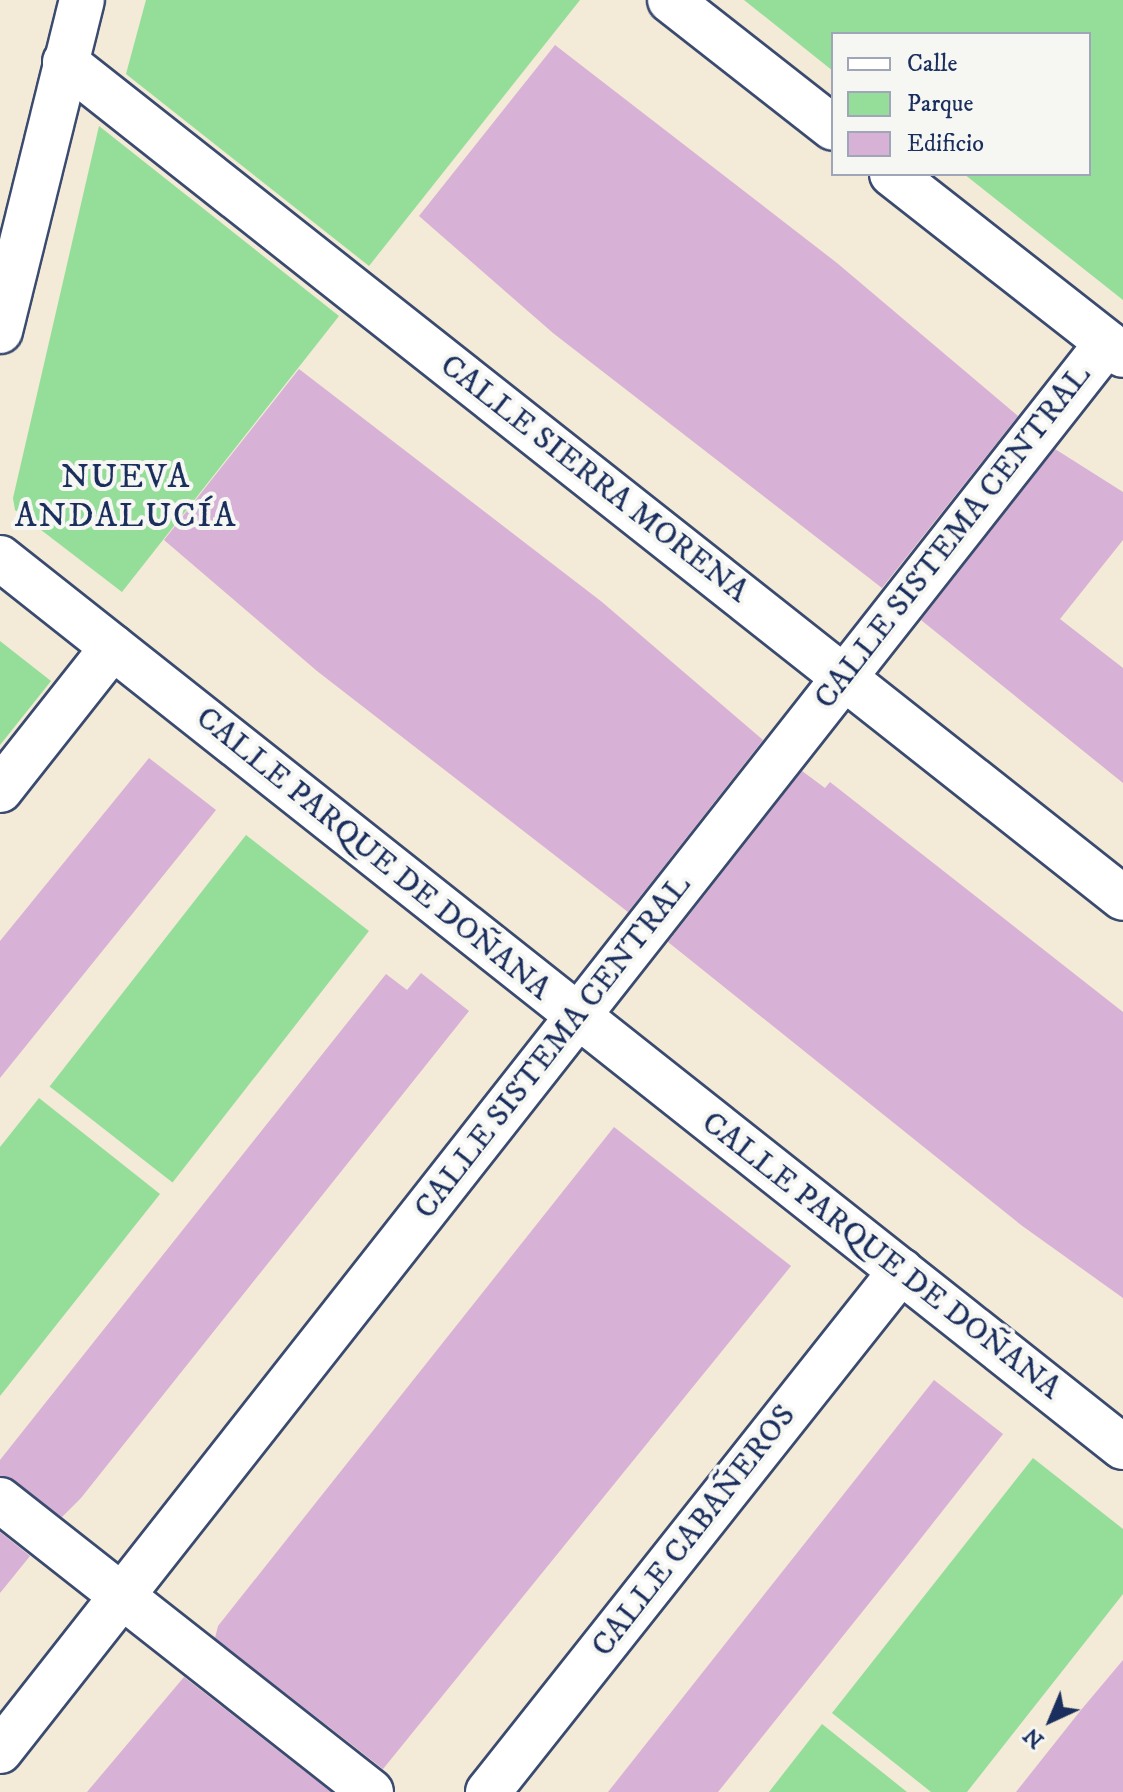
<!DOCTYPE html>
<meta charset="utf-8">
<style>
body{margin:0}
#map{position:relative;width:1123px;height:1792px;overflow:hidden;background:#f3ead7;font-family:"IM FELL DW Pica",serif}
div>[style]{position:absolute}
.green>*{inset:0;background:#94de99;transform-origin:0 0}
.building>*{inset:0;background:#d7b1d6}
.roads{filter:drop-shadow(2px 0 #3b4b70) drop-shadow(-2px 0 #3b4b70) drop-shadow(0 2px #3b4b70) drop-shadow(0 -2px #3b4b70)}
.street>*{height:44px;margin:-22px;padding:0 22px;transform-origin:22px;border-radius:22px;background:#fff}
.secondary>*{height:44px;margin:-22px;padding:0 22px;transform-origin:22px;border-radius:22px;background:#fff}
span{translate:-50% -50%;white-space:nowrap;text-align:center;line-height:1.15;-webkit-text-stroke:8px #f6f6f2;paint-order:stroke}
.street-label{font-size:32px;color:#1b2f5e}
.neighbourhood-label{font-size:34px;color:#1b2f5e;letter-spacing:2px}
.legend{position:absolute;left:831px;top:32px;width:260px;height:144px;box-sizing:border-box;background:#f6f6f2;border:2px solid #9ea6b7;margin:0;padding:10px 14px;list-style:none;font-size:24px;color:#1b2f5e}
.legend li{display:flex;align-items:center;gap:16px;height:40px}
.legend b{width:40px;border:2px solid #9ea6b7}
.north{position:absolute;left:1011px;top:1680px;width:80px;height:80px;-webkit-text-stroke:6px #f6f6f2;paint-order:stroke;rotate:224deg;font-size:22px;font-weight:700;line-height:32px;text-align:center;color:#1b2f5e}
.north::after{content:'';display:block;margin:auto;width:28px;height:36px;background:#1b2f5e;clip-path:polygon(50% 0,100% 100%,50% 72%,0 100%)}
</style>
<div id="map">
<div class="green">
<div style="clip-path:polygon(146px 0,580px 0,369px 266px,126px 74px)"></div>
<div style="clip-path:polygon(744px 0,1123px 0,1123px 300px,964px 174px,1089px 174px,1089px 34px,833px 34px,833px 71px)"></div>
<div style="clip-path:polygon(99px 126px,339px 316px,122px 592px,15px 510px,13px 498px)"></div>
<div style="clip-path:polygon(0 641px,51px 681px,0 745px)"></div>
<div style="left:246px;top:835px;width:156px;height:319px;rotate:38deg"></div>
<div style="clip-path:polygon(39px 1098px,160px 1194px,0 1396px,0 1147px)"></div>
<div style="clip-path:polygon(1033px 1458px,1123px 1529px,1123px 1594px,967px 1792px,931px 1792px,832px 1713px)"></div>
<div style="clip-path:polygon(822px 1724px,907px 1792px,769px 1792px)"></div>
</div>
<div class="building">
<div style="clip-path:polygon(555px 45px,837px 263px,1018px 416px,882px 588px,553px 333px,419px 216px)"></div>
<div style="clip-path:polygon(299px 369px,602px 602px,763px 740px,628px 912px,317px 671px,164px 540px)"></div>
<div style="clip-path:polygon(1055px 449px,1123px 492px,1123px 540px,1060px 619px,1123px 668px,1123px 783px,921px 620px)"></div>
<div style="clip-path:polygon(149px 758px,216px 810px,0 1078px,0 941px)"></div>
<div style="clip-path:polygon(802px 771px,825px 788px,830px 782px,1123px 1012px,1123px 1298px,1021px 1225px,668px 942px)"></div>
<div style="clip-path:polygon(421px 973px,469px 1011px,81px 1498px,62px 1517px,0 1476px,0 1460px,386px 974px,407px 990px)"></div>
<div style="clip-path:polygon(614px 1127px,791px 1266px,383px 1769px,215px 1638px,218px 1626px)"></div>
<div style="clip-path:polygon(934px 1380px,1003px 1434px,907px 1556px,718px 1792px,608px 1792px)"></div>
<div style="clip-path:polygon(0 1532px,30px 1556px,0 1593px)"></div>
<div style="clip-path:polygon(1123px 1660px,1123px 1792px,1016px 1792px,1081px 1710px)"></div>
<div style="clip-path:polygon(184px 1677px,331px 1792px,87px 1792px)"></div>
</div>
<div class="roads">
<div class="street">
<div style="left:670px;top:0;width:207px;rotate:38.1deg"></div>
<div style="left:65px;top:62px;width:1348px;rotate:38.31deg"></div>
<div style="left:892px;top:174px;width:293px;rotate:38.1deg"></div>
<div style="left:0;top:558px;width:1432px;rotate:38.37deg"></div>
<div style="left:0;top:790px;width:182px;rotate:-51.7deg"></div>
<div style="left:0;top:1500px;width:472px;rotate:38.2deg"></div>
<div style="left:0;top:1751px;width:1791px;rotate:-51.82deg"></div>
<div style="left:488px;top:1792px;width:665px;rotate:-51.6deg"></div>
</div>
<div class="secondary">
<div style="left:0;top:331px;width:341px;rotate:-76.1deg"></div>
</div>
</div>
<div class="street-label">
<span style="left:594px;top:479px;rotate:38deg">CALLE SIERRA MORENA</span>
<span style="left:953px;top:537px;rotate:-52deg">CALLE SISTEMA CENTRAL</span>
<span style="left:373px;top:854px;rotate:39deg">CALLE PARQUE DE DOÑANA</span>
<span style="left:553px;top:1047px;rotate:-52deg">CALLE SISTEMA CENTRAL</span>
<span style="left:881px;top:1256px;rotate:38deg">CALLE PARQUE DE DOÑANA</span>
<span style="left:694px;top:1531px;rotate:-52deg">CALLE CABAÑEROS</span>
</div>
<div class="neighbourhood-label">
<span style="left:126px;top:497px">NUEVA<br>ANDALUCÍA</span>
</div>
<ul class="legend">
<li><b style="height:10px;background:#fff"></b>Calle</li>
<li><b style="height:22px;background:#94de99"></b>Parque</li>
<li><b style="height:22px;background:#d7b1d6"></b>Edificio</li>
</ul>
<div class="north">N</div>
</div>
